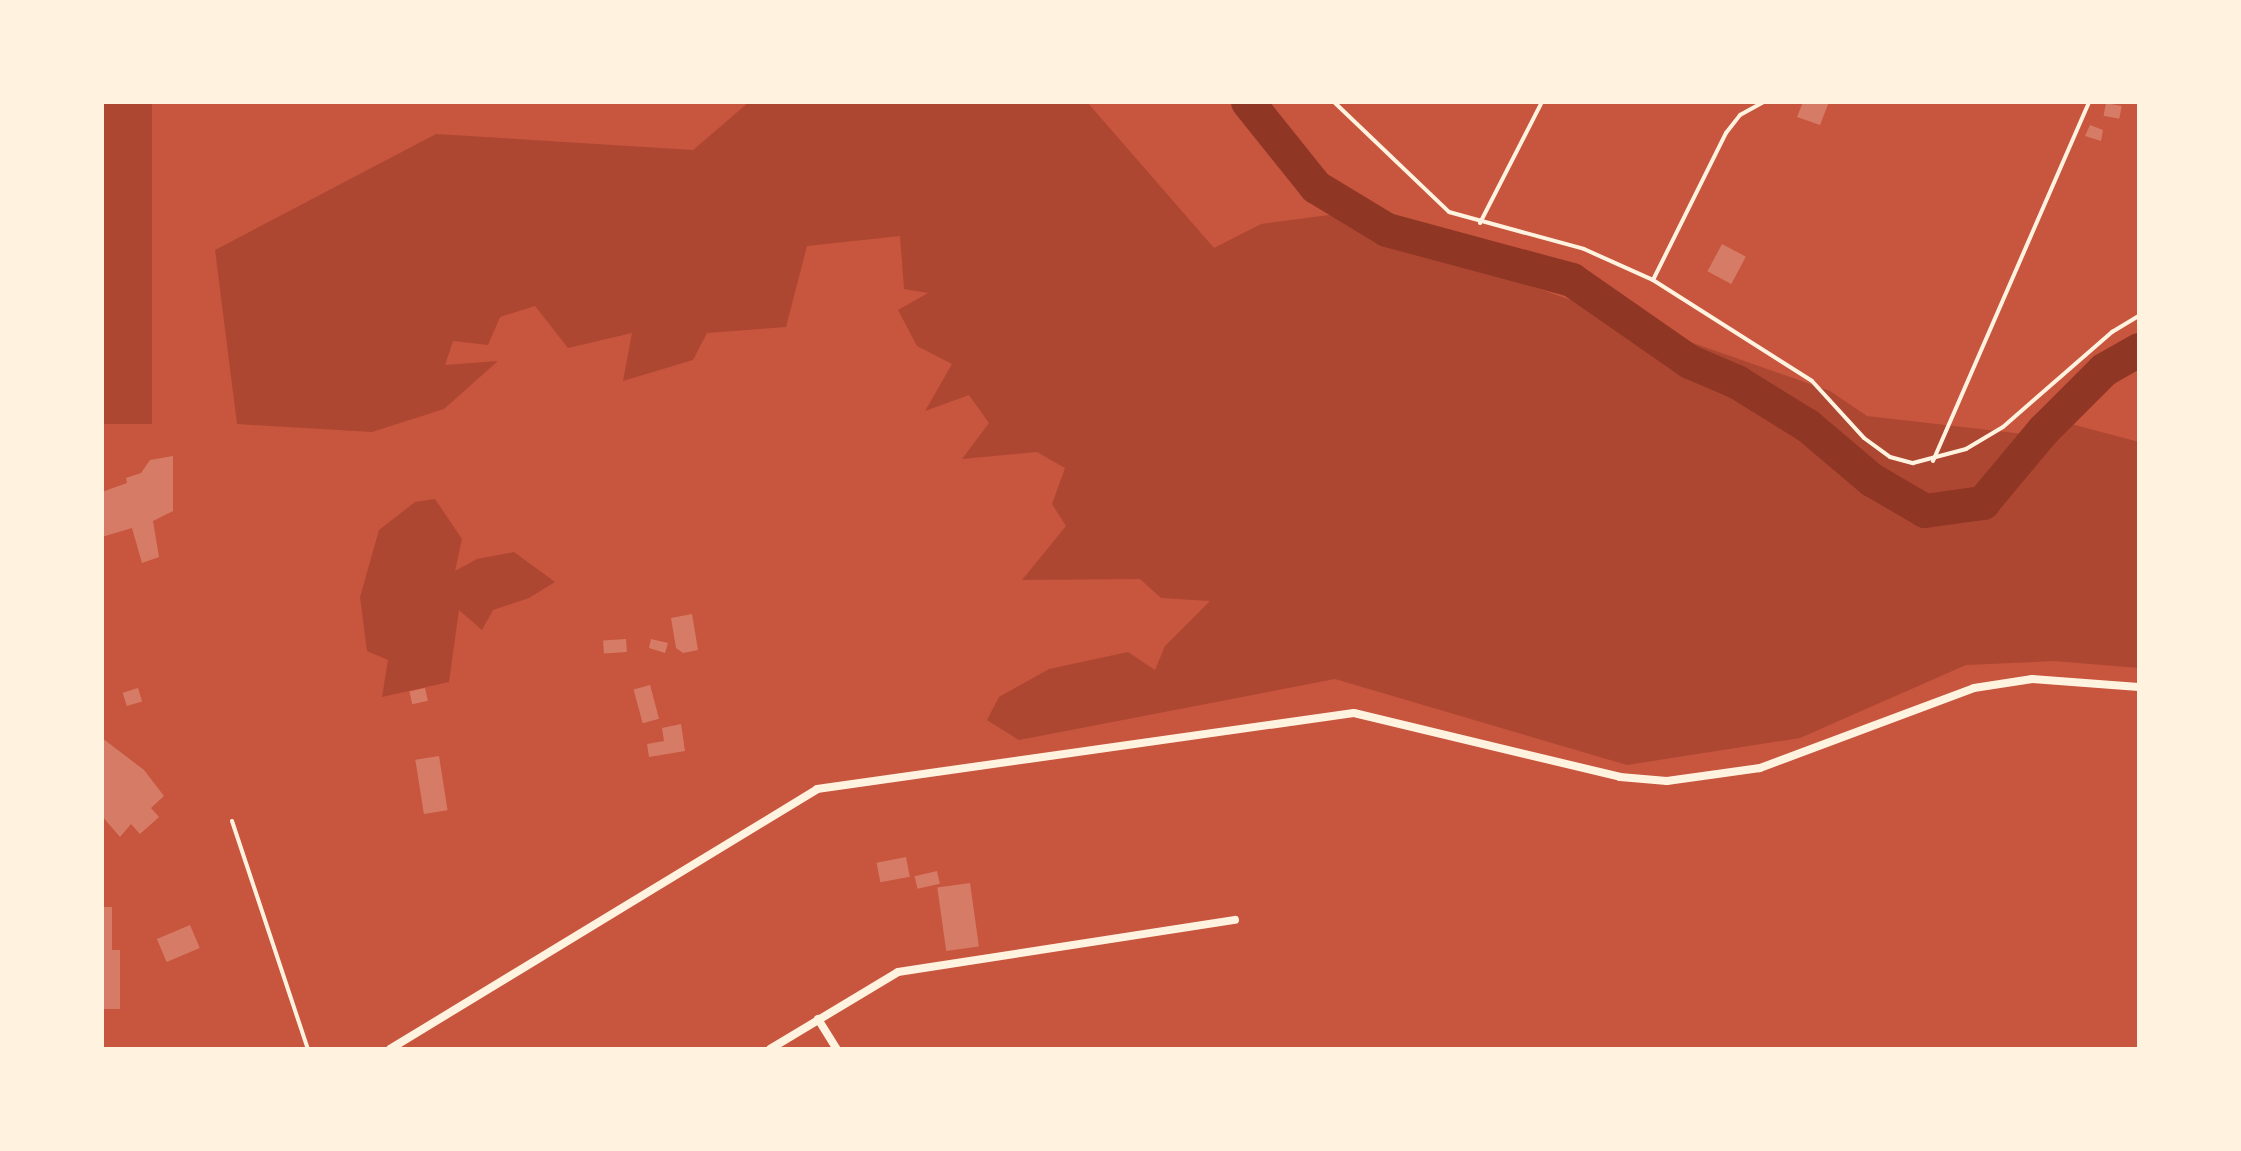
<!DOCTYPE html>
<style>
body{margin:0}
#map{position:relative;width:2241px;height:1151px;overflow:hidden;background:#c8553d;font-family:Mulish,sans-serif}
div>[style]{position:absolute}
.green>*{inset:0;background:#ae4732;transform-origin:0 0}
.river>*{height:34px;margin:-17px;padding:0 17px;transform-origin:17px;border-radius:17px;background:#8f3625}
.building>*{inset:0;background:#d67c66;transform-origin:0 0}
.service>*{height:4px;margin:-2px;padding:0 2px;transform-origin:2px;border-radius:2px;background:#fff3e0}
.minor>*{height:8px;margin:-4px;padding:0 4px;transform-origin:4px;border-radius:4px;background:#fff3e0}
span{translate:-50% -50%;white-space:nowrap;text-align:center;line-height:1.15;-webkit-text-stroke:8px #fff3e0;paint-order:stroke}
.frame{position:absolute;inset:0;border:104px solid #fff3e0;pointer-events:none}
</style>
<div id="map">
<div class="green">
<div style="left:102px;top:102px;width:50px;height:322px"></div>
<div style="clip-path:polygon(749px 102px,1087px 102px,1214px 248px,1261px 224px,1329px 215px,1830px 391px,1867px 416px,2032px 435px,2071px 424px,2139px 442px,2139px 668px,2054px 661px,1966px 665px,1800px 738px,1627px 765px,1335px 679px,1019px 740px,987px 720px,999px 697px,1049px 669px,1128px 652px,1155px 670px,1165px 646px,1210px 601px,1161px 598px,1140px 579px,1022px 580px,1066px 526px,1052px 504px,1065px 468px,1037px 452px,962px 459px,989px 423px,969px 395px,925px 411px,952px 364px,917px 346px,898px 310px,928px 293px,904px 289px,900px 236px,807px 246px,786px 327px,707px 333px,693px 360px,623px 381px,632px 333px,568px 348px,535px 306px,500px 317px,488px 345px,453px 341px,445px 365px,498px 361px,444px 409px,372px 432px,237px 424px,215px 250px,436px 134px,693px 150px)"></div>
<div style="clip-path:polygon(435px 499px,462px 539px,455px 571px,477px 559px,514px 552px,555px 582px,529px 598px,493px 610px,482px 630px,459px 610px,449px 682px,382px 697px,388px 660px,367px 651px,360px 597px,379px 530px,415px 502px)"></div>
</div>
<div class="river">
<div style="left:1248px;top:102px;width:109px;rotate:51.3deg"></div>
<div style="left:1316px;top:187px;width:83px;rotate:31.2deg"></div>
<div style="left:1387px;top:230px;width:192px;rotate:15.1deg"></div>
<div style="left:1572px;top:280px;width:144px;rotate:34.8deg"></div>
<div style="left:1690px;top:362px;width:51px;rotate:23.1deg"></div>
<div style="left:1737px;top:382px;width:84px;rotate:31.8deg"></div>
<div style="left:1808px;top:426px;width:84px;rotate:40.2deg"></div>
<div style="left:1872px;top:480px;width:61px;rotate:30.3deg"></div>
<div style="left:1925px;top:511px;width:59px;rotate:-7.9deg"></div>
<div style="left:1983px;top:503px;width:94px;rotate:-50.2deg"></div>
<div style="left:2043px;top:431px;width:86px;rotate:-45deg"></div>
<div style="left:2104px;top:370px;width:40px;rotate:-29.7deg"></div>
</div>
<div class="building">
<div style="clip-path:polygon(1803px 102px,1829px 102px,1820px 125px,1797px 117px)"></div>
<div style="left:2106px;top:103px;width:16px;height:13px;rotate:11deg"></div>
<div style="clip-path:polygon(2090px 125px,2103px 130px,2101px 141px,2085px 136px)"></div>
<div style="left:1722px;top:244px;width:27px;height:31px;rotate:28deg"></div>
<div style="clip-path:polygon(173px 456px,173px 511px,153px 521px,159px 557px,142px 563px,132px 528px,102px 537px,102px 492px,127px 483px,126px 478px,141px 473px,150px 460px)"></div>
<div style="clip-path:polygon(692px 614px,698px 650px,683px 653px,676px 648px,671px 618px)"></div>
<div style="left:626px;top:639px;width:13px;height:23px;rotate:86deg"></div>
<div style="clip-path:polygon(651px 639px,668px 643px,665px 653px,649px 648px)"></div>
<div style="left:650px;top:685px;width:35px;height:17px;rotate:75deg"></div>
<div style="left:138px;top:688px;width:14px;height:16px;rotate:73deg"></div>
<div style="left:425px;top:688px;width:13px;height:16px;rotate:77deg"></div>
<div style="clip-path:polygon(681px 724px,685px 751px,649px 757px,647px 744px,664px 741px,662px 728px)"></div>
<div style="clip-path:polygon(102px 738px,144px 770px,164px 796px,151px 808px,159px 817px,140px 834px,131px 824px,120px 837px,102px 816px)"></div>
<div style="left:439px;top:756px;width:55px;height:24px;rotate:81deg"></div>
<div style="left:906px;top:857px;width:20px;height:30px;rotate:79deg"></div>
<div style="left:937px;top:871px;width:13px;height:23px;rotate:77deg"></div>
<div style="left:970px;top:883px;width:64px;height:33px;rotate:82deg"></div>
<div style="clip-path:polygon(102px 907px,112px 907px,112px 950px,120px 950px,120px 1009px,102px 1009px)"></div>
<div style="left:190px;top:925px;width:25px;height:36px;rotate:67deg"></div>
</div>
<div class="service">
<div style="left:1334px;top:102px;width:159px;rotate:43.7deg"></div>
<div style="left:1449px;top:212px;width:140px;rotate:15.3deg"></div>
<div style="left:1584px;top:249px;width:76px;rotate:24.2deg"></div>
<div style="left:1653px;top:280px;width:188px;rotate:32.4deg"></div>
<div style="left:1812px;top:381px;width:77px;rotate:47.6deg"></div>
<div style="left:1864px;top:438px;width:32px;rotate:36deg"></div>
<div style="left:1890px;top:457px;width:24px;rotate:15deg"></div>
<div style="left:1913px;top:463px;width:55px;rotate:-14.8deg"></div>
<div style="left:1966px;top:449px;width:43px;rotate:-30.7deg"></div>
<div style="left:2003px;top:427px;width:145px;rotate:-41.1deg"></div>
<div style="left:2112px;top:332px;width:31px;rotate:-31deg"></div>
<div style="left:1480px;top:223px;width:136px;rotate:-62.9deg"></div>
<div style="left:1653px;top:280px;width:164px;rotate:-63.6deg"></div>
<div style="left:1726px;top:133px;width:23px;rotate:-52deg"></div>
<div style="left:1740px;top:115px;width:26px;rotate:-29deg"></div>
<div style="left:1933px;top:461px;width:391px;rotate:-66.5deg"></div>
<div style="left:232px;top:821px;width:240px;rotate:71.6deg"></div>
</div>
<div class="minor">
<div style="left:818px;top:1019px;width:36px;rotate:58deg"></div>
<div style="left:390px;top:1049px;width:500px;rotate:-31.3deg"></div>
<div style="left:817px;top:789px;width:542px;rotate:-8.06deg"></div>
<div style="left:1354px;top:713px;width:274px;rotate:13.5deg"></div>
<div style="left:1620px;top:777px;width:47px;rotate:4.9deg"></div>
<div style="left:1667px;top:781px;width:94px;rotate:-8deg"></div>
<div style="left:1760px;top:768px;width:228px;rotate:-20.5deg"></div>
<div style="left:1974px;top:688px;width:59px;rotate:-8.8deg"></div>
<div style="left:2032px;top:679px;width:107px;rotate:4.3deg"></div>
<div style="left:770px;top:1049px;width:149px;rotate:-31deg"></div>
<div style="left:898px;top:972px;width:341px;rotate:-8.8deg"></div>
</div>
<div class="frame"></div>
</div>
